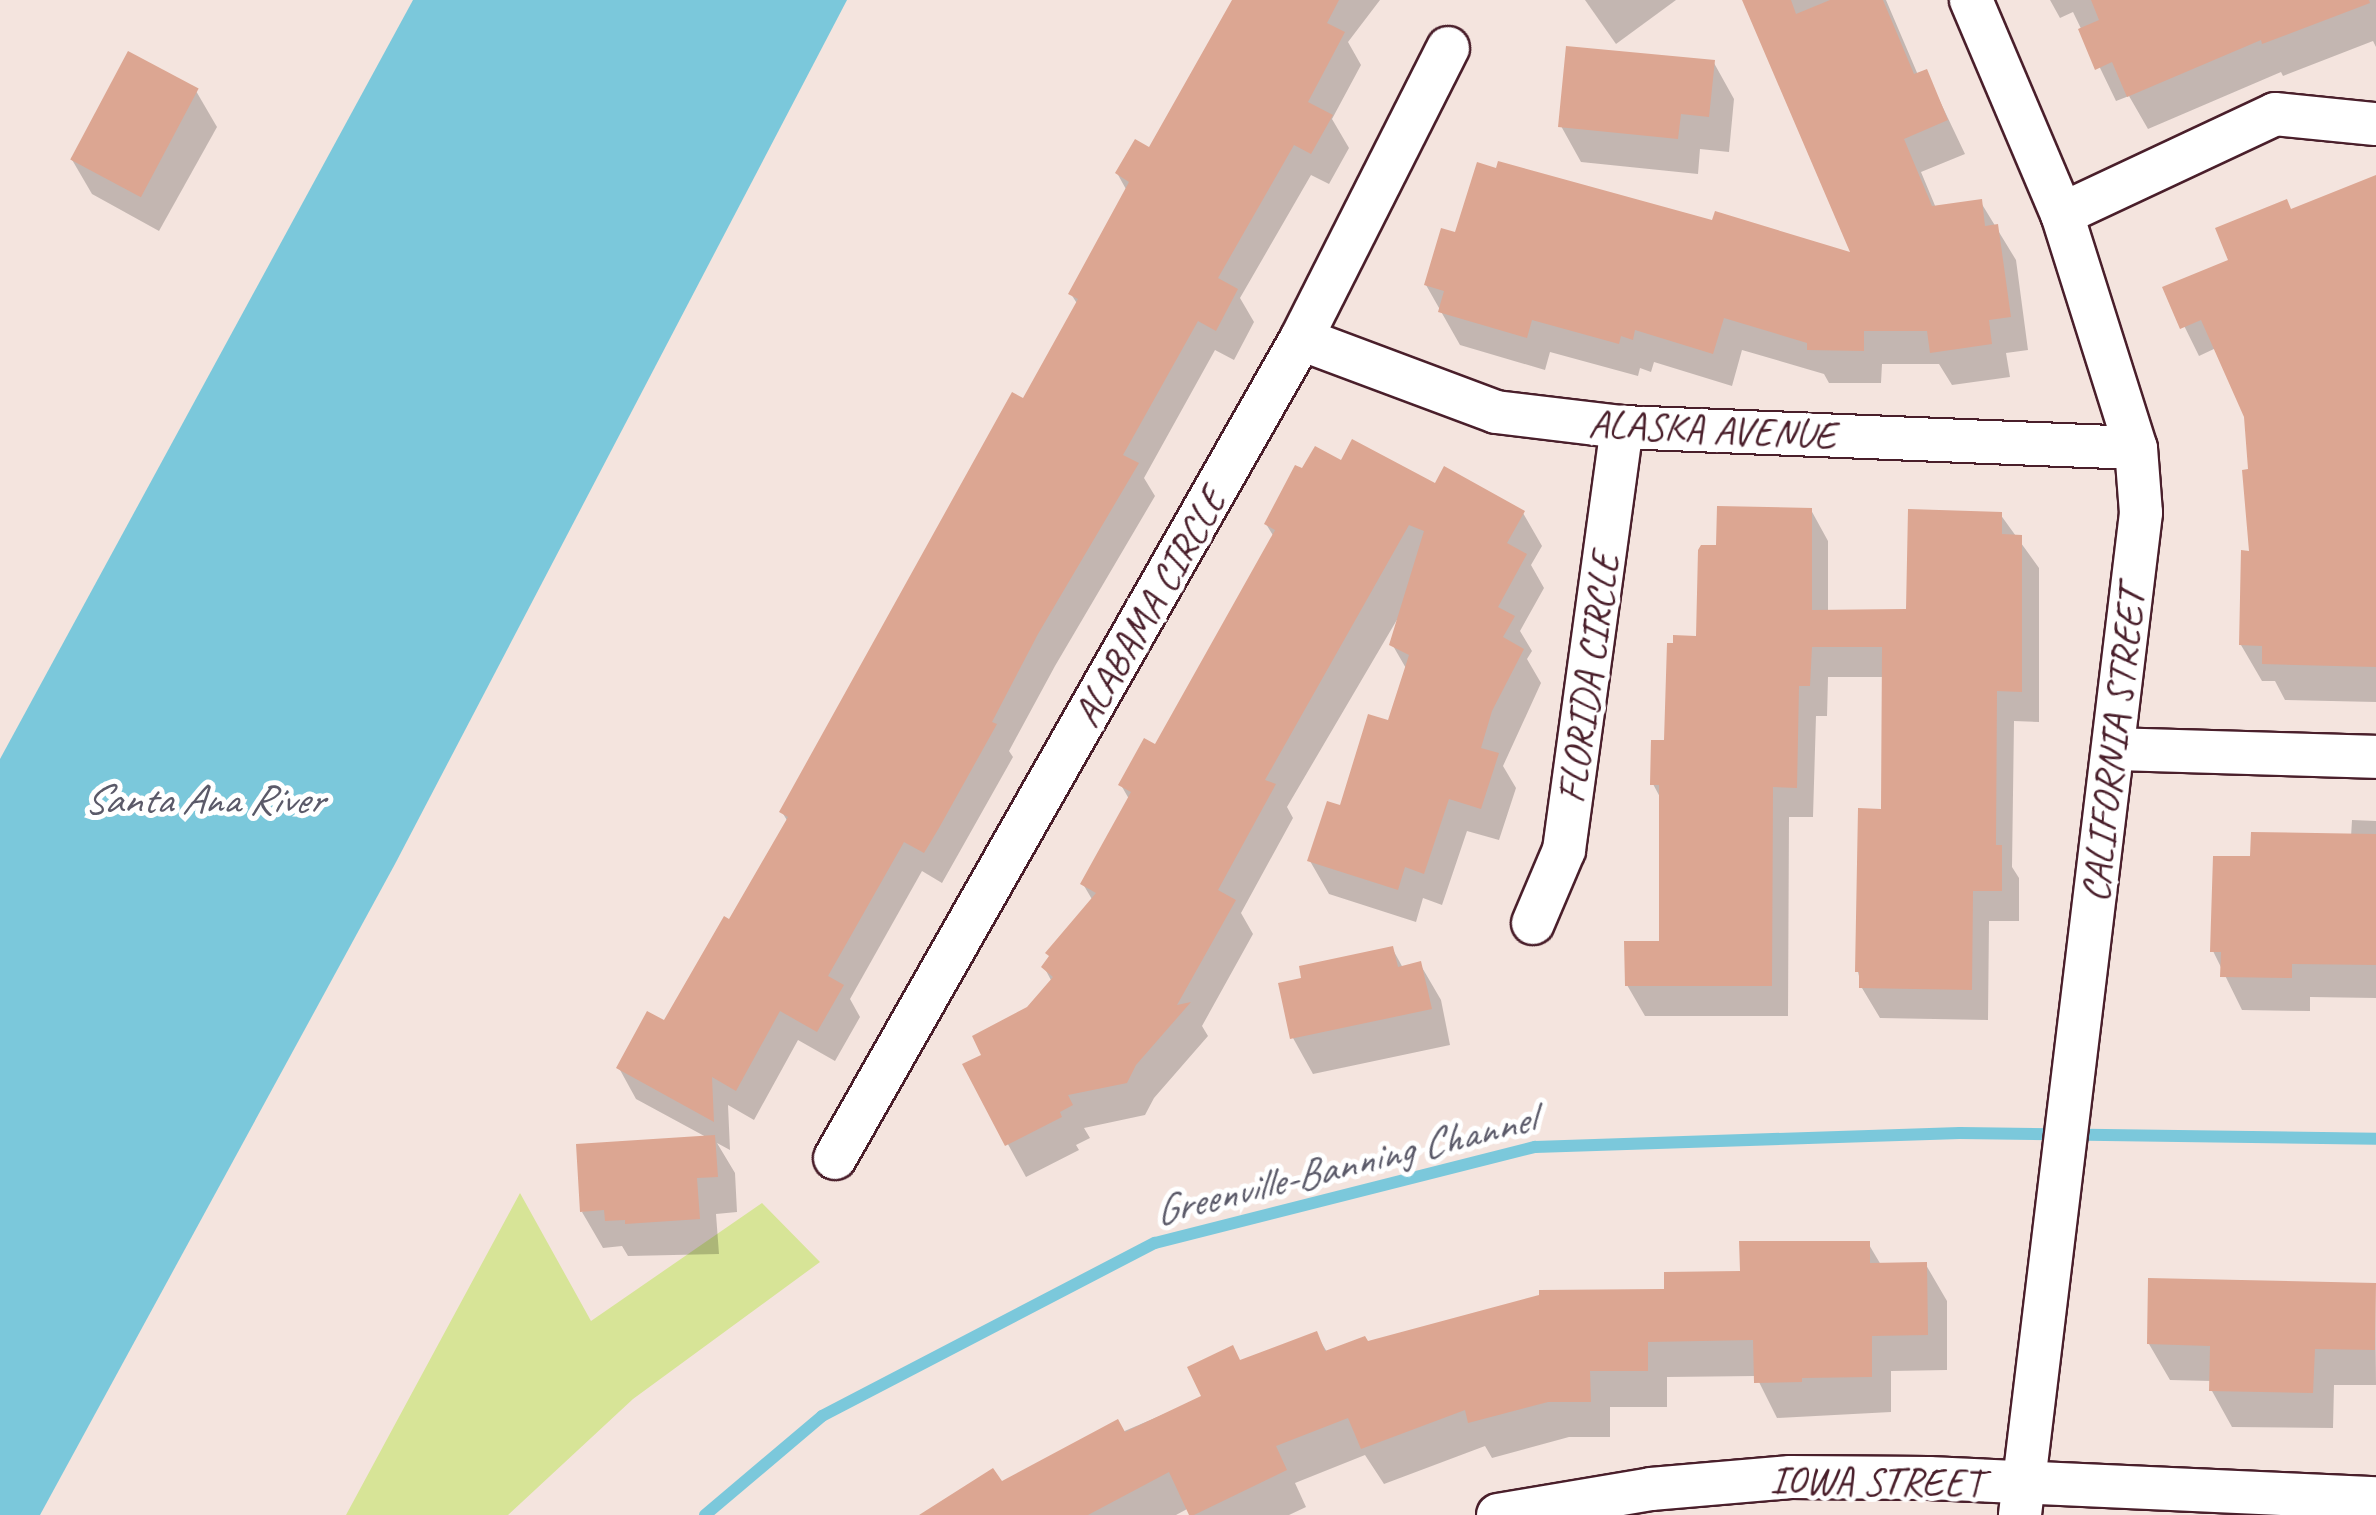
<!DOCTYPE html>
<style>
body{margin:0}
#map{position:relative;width:2376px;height:1515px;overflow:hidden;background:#f4e4de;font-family:Caveat,sans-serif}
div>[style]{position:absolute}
.green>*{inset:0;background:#d7e497}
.water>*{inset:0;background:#7bc8db}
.shadow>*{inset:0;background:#0003}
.stream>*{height:12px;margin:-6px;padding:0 6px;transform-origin:6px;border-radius:6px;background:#7bc8db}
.building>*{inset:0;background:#dca692;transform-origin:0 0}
.roads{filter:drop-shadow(2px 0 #4a1f2b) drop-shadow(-2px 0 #4a1f2b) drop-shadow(0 2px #4a1f2b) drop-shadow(0 -2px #4a1f2b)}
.minor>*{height:42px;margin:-21px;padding:0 21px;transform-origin:21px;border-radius:21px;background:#fff}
span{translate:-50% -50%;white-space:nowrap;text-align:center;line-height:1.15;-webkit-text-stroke:10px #fff;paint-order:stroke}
.street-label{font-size:40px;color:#4a1f2b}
.water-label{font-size:42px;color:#5b5a69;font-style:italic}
</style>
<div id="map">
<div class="green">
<div style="clip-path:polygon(520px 1193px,591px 1321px,762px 1203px,820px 1262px,633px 1399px,508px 1515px,346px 1515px)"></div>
</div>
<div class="water">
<div style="clip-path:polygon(413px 0,847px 0,395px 864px,40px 1515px,0 1515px,0 759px)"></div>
</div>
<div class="shadow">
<div style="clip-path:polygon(1234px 0,1380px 0,1348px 42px,1361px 65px,1332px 119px,1349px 148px,1329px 184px,1311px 175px,1240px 298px,1254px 322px,1234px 360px,1215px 350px,1144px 478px,1155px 496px,1055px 666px,1009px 751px,1013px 757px,955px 860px,942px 883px,922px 871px,850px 999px,860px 1017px,835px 1061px,798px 1040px,754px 1120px,728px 1105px,730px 1150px,717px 1143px,735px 1173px,737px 1212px,716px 1214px,719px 1254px,628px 1256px,622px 1246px,603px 1248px,582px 1212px,708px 1138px,636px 1099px,619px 1068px,665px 1023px,730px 922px,788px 822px,782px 812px,1078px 305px,1071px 294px,1127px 191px,1117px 173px,1150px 150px)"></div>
<div style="clip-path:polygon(1585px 0,1676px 0,1616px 44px)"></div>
<div style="clip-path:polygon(1745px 0,1886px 0,1918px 75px,1926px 72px,1965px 154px,1921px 172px,1936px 208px,1980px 201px,2016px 260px,2028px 350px,2006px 353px,2010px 377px,1952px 385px,1939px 364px,1882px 364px,1881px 383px,1829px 383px,1824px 374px,1742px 350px,1732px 386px,1654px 362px,1651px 372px,1640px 368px,1638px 376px,1550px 352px,1545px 370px,1460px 345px,1426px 285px,1457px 235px,1714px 223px,1854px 256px)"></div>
<div style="clip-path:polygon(2050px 0,2376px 0,2376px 47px,2373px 41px,2283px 76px,2281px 72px,2148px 129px,2129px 96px,2116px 101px,2073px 12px,2060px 18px)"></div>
<div style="clip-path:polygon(1714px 63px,1734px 99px,1729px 152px,1700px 149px,1698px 174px,1581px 162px,1561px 126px)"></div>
<div style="clip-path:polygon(196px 91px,217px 127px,159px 231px,92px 194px,71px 158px)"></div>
<div style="clip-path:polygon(2166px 289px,2376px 369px,2376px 702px,2285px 700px,2275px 681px,2262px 681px,2241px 645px,2252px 553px,2247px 421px,2216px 348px,2199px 356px)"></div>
<div style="clip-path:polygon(1342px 463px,1523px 513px,1542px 546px,1531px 565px,1544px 588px,1520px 631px,1532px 651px,1527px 659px,1541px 683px,1503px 766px,1516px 788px,1499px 840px,1467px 831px,1442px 905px,1423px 898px,1416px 922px,1329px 894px,1310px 861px,1390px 723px,1407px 670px,1392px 644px,1398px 618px,1287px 807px,1293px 818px,1241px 913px,1253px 934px,1202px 1026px,1208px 1036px,1154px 1098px,1145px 1115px,1084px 1128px,1090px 1138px,1076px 1145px,1079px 1150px,1026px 1177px,965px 1066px,985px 1056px,1052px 982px,1044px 967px,1093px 901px,1083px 884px,1129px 799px,1121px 785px,1156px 748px,1274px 537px,1266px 524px,1303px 472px)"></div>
<div style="clip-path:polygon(1811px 510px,1828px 541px,1828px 612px,1908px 612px,2000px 514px,2039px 568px,2039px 722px,2014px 721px,2012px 867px,2019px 878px,2019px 921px,1989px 921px,1988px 1020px,1880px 1018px,1862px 988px,1858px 972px,1883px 811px,1885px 677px,1828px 677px,1827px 716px,1816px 716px,1813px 817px,1789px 817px,1788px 1016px,1645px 1016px,1627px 985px,1661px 944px,1661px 799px,1653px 784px,1698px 638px,1719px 548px)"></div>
<div style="clip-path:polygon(2352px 820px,2376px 821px,2376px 998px,2310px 997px,2310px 1011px,2242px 1010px,2213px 951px,2253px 859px,2351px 837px)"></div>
<div style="clip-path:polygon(1392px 948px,1403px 968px,1420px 964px,1441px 1000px,1450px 1045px,1313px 1074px,1293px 1038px)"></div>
<div style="clip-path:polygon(1868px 1243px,1881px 1265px,1926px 1265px,1947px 1301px,1947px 1370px,1891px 1371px,1891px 1412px,1777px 1418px,1756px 1376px,1667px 1377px,1667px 1407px,1610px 1407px,1610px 1437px,1569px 1437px,1492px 1458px,1485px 1446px,1384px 1484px,1365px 1455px,1295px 1483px,1306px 1507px,1289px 1515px,1192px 1515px,1189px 1508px,1176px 1515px,958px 1515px,1001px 1484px,1204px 1397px,1240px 1362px,1316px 1334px,1327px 1352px,1666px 1292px)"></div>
<div style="clip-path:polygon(2375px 1285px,2376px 1385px,2334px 1385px,2333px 1428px,2232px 1427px,2212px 1391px,2212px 1381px,2170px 1380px,2149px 1344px)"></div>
</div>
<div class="stream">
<div style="left:705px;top:1515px;width:153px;rotate:-40.2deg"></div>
<div style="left:822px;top:1416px;width:375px;rotate:-27.5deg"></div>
<div style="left:1155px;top:1243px;width:392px;rotate:-14.2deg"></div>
<div style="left:1535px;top:1147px;width:425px;rotate:-1.9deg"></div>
<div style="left:1960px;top:1133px;width:416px;rotate:0.8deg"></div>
</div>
<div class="building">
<div style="clip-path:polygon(1232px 0,1339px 0,1327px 23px,1345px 32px,1308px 102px,1333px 115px,1311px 154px,1294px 145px,1218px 278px,1238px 289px,1216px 331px,1198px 321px,1123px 455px,1139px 463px,1038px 634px,992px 722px,997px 724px,939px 828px,924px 853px,904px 842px,828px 976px,844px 985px,817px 1032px,780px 1011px,736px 1091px,712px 1077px,714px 1122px,616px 1068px,647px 1011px,664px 1020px,724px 916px,729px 919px,788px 817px,779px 812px,1012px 392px,1023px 398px,1078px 299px,1068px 294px,1129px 182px,1115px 173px,1135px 139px,1149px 147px)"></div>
<div style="clip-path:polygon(1742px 0,1791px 0,1796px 14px,1830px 0,1883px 0,1914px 74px,1927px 69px,1948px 120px,1904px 139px,1932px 206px,1982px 199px,1985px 226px,1998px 224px,2011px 317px,1989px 320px,1992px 344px,1930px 353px,1927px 331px,1864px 331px,1864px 351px,1807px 350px,1807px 343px,1724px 318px,1713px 354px,1635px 330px,1633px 340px,1621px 336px,1619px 344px,1532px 320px,1527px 338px,1438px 312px,1444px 291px,1424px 285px,1441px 228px,1455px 232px,1477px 162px,1496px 168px,1498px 161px,1712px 220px,1715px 211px,1850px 252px)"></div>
<div style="clip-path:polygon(2091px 0,2369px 0,2370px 3px,2262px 44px,2261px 40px,2127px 97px,2112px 62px,2095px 70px,2078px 29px,2099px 20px)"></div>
<div style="clip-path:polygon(1566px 46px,1715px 60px,1709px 117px,1681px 114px,1678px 139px,1558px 127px)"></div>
<div style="left:128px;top:51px;width:80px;height:123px;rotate:28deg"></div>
<div style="clip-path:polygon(2376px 175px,2376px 667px,2262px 664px,2262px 646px,2239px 645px,2241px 550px,2249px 551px,2242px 470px,2248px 469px,2244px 417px,2201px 320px,2180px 329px,2162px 287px,2228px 260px,2215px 228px,2287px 199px,2291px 209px)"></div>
<div style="clip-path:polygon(1352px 439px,1435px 483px,1444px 466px,1525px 511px,1507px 543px,1527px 554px,1498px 607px,1515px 616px,1503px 637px,1524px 649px,1492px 711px,1481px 748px,1499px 753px,1481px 809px,1449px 799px,1424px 874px,1405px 867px,1398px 890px,1307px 861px,1327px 801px,1340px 805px,1368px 714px,1388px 720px,1409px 655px,1389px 645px,1424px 531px,1409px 525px,1265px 780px,1276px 784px,1218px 890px,1236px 900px,1177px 1005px,1191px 1002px,1136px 1065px,1127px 1083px,1068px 1095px,1073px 1105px,1060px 1112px,1062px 1117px,1005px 1146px,962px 1064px,981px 1055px,972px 1036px,1027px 1007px,1053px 977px,1041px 967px,1049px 956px,1045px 953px,1096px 893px,1080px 884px,1131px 792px,1118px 785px,1144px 738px,1155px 744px,1275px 530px,1264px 524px,1295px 465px,1302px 468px,1315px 446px,1341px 460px)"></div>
<div style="clip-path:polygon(1717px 506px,1812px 508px,1812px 610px,1906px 609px,1908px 509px,2002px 512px,2002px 534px,2022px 535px,2022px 692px,1997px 691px,1996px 845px,2002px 845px,2002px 891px,1973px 891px,1972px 990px,1859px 988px,1859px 972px,1855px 972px,1858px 808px,1881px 809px,1882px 647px,1812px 647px,1810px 686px,1799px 686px,1797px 788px,1773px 787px,1772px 986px,1625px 986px,1624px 941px,1659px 941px,1659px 785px,1650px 785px,1651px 740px,1664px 740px,1667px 643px,1673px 643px,1673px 635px,1696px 636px,1698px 550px,1701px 545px,1716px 545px)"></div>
<div style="clip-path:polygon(2251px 832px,2376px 834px,2376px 965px,2292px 964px,2292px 978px,2220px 977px,2221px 952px,2210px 952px,2213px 856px,2250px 856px)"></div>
<div style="clip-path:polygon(1393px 946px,1398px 967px,1421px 961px,1432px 1009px,1290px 1039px,1278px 983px,1301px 978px,1299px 966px)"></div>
<div style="clip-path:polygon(715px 1135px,718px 1177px,697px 1178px,700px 1219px,625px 1224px,625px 1220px,605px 1221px,604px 1210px,580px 1212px,576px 1144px)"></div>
<div style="clip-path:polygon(1739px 1241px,1870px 1241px,1870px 1263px,1927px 1262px,1928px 1335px,1872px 1336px,1872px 1377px,1802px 1378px,1802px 1382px,1754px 1383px,1753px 1340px,1648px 1342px,1648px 1371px,1590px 1371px,1591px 1402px,1548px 1402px,1468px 1423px,1465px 1410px,1361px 1449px,1348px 1418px,1276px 1446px,1287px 1470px,1194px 1515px,1189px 1515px,1169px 1472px,1088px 1515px,919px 1515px,993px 1468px,1002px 1481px,1118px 1419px,1125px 1432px,1201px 1396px,1187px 1367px,1233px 1345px,1240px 1360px,1317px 1331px,1325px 1351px,1365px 1336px,1368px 1341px,1539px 1295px,1539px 1290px,1664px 1289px,1664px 1272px,1740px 1271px)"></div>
<div style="clip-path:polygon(2148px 1278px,2376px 1283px,2375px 1350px,2315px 1349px,2313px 1393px,2209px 1391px,2210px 1346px,2147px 1344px)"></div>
</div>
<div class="roads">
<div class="minor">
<div style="left:1971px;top:0;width:233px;rotate:67deg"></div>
<div style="left:2062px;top:214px;width:245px;rotate:72.5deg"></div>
<div style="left:2136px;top:448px;width:65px;rotate:85.6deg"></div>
<div style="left:2141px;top:513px;width:1009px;rotate:96.89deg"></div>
<div style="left:2062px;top:214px;width:235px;rotate:-25.1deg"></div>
<div style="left:2275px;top:114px;width:101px;rotate:5.7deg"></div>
<div style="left:1301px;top:339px;width:208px;rotate:20.5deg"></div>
<div style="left:1496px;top:412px;width:127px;rotate:6.8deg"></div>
<div style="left:1622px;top:427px;width:514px;rotate:2.34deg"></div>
<div style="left:2114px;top:749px;width:262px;rotate:1.7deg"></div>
<div style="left:1533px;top:923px;width:79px;rotate:-67deg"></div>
<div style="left:1564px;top:850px;width:427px;rotate:-82.2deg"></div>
<div style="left:835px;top:1158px;width:942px;rotate:-60.36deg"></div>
<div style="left:1301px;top:339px;width:326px;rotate:-63.2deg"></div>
<div style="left:1498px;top:1515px;width:155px;rotate:-9.6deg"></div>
<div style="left:1651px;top:1489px;width:140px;rotate:-4.9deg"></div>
<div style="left:1790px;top:1477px;width:139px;rotate:0.4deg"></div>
<div style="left:1929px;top:1478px;width:447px;rotate:2.6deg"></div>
</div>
</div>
<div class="street-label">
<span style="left:1712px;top:429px;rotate:3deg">ALASKA AVENUE</span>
<span style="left:1149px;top:607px;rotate:-60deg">ALABAMA CIRCLE</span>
<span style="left:1588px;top:678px;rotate:-82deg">FLORIDA CIRCLE</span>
<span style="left:2113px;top:745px;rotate:-83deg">CALIFORNIA STREET</span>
<span style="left:1876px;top:1481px;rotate:1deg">IOWA STREET</span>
</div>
<div class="water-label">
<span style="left:203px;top:800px">Santa Ana River</span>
<span style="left:1344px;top:1166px;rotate:-14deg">Greenville-Banning Channel</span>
</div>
</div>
